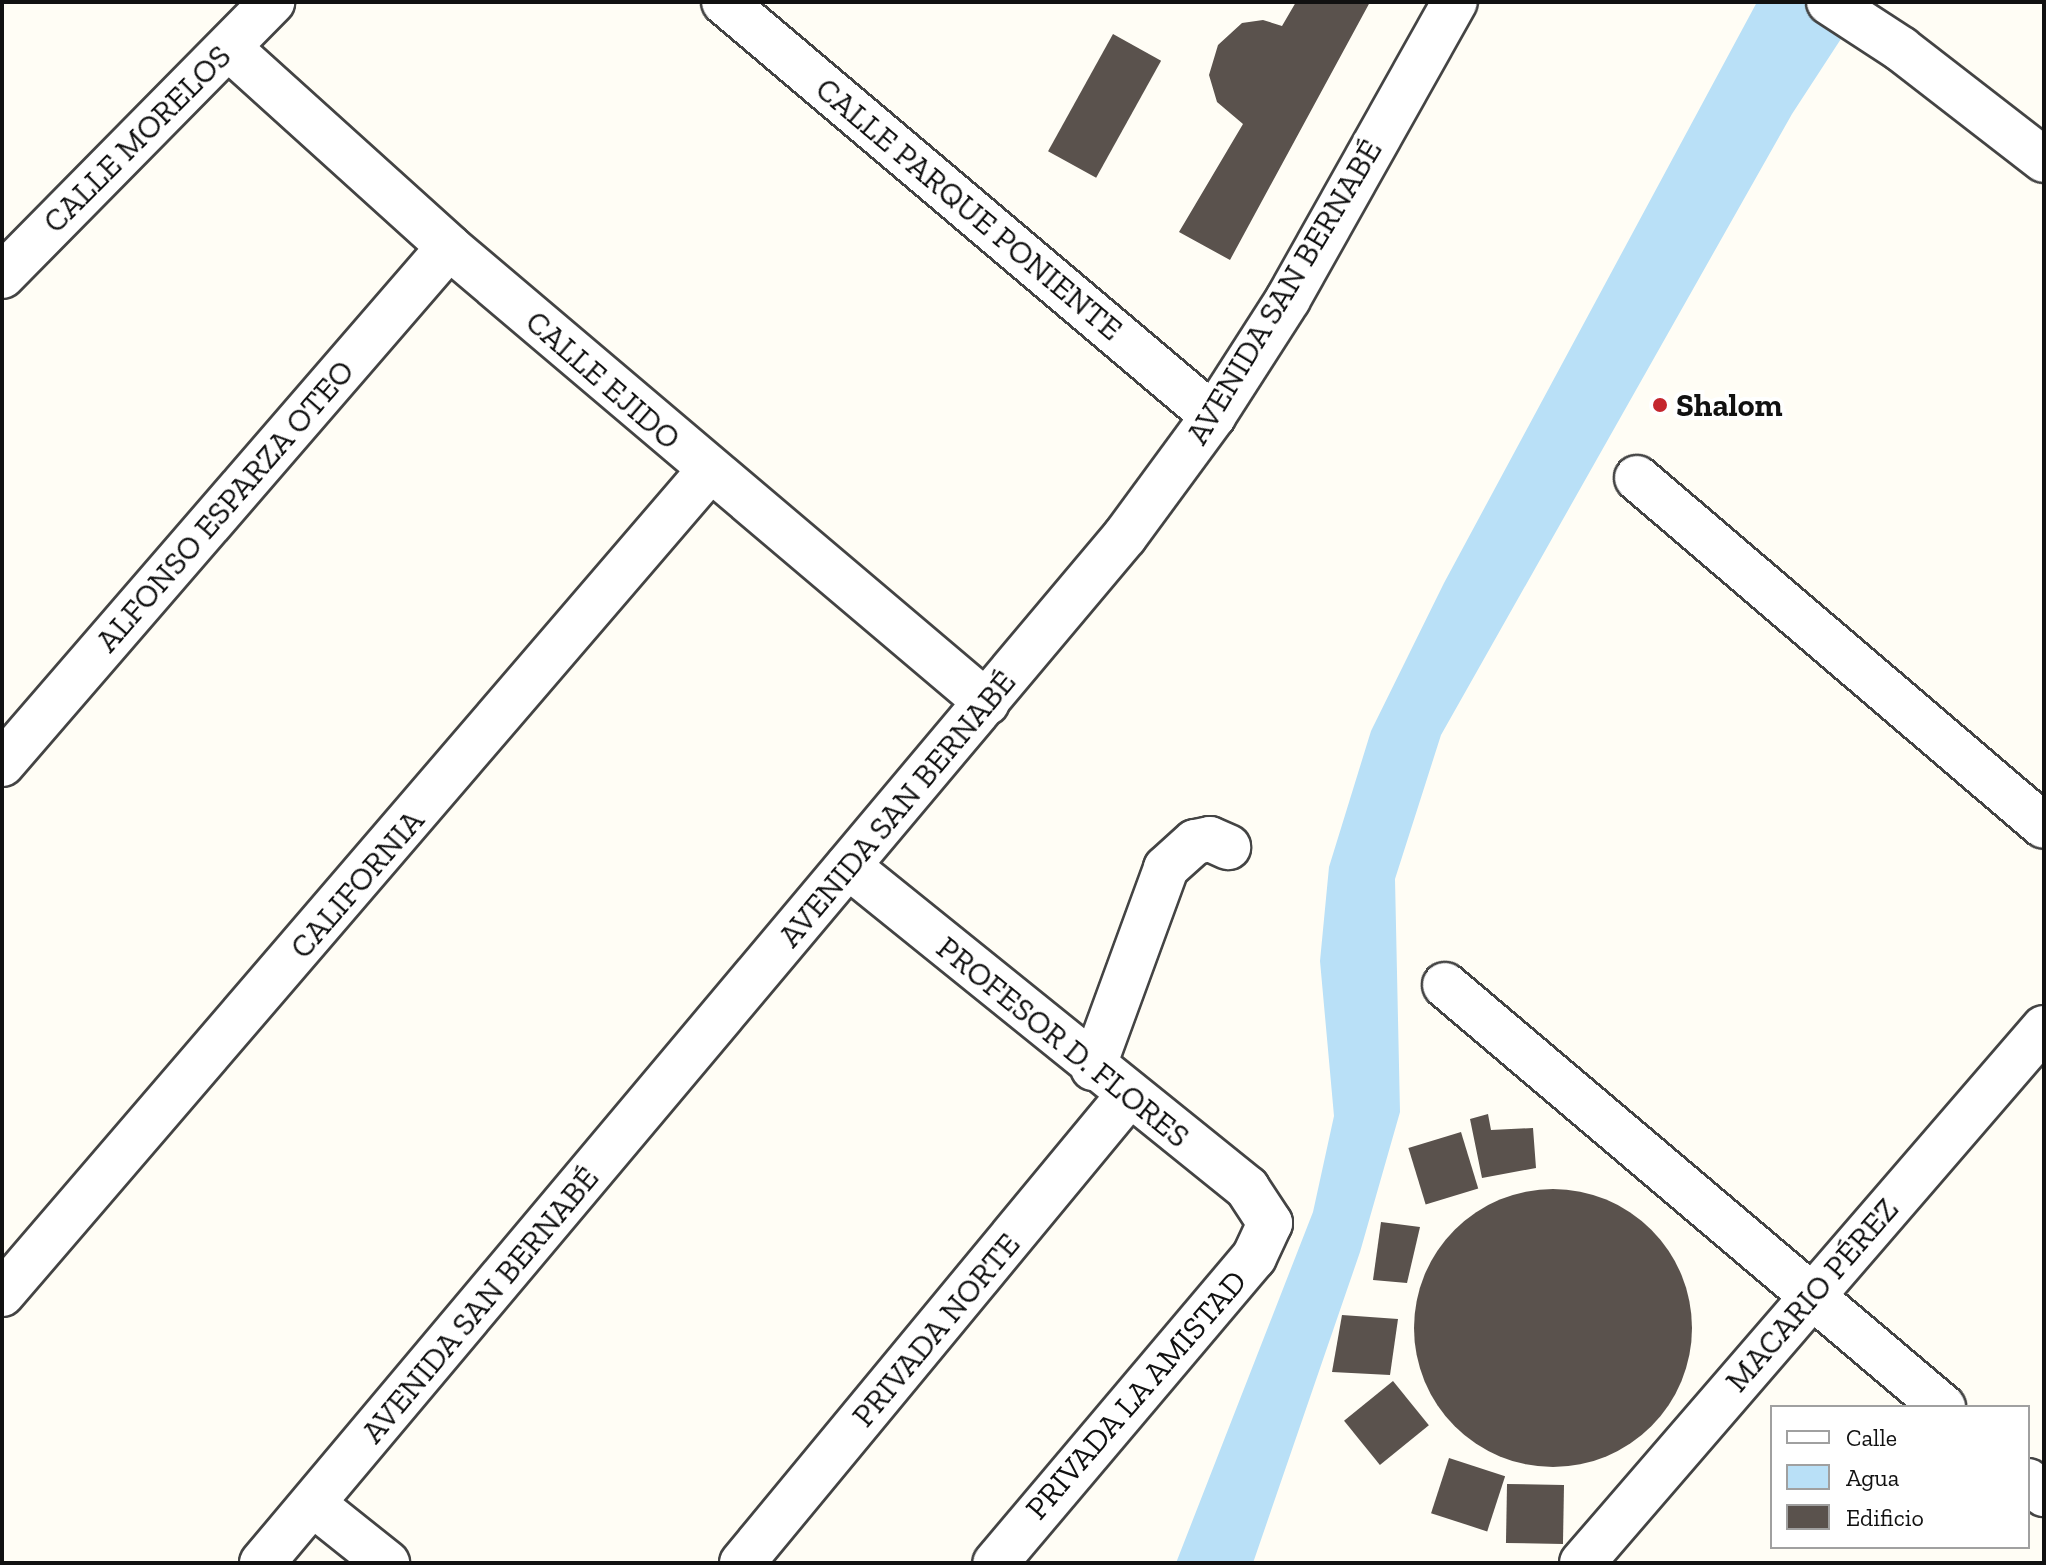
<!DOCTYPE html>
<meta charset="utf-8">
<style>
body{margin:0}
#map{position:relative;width:2046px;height:1565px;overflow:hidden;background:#fffdf5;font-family:"Zilla Slab",serif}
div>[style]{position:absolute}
.water>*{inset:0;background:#b9e0f7}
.building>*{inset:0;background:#5a524d;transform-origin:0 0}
.round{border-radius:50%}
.roads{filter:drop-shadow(2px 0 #444) drop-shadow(-2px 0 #444) drop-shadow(0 2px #444) drop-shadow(0 -2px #444)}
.minor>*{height:44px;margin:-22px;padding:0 22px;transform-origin:22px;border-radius:22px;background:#fff}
.dots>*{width:22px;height:22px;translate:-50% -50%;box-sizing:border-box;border:4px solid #fff;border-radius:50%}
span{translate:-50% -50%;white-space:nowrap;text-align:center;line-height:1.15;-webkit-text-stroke:8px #fff;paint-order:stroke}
.street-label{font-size:32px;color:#111}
.poi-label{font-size:32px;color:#111;font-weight:700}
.left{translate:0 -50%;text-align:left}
.frame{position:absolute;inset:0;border:4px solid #111;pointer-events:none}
.legend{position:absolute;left:1770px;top:1405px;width:260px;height:144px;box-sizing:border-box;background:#fff;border:2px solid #a0a0a0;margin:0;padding:10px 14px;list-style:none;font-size:24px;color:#111}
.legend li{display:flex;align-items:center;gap:16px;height:40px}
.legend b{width:40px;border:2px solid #a0a0a0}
</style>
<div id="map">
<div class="water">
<div style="clip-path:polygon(1757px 2px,1865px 2px,1792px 114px,1441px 735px,1395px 879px,1400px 1112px,1360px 1252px,1253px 1563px,1176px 1563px,1313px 1212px,1334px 1116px,1320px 961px,1329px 867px,1371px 731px,1444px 583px)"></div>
</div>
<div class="building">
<div style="clip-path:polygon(1296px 2px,1370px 2px,1230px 260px,1179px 232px,1243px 124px,1217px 102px,1209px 75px,1218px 45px,1242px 23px,1263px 20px,1282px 26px)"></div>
<div style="left:1113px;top:34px;width:55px;height:134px;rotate:29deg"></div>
<div style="clip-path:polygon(1488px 1114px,1491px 1130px,1533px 1128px,1536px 1168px,1482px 1178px,1470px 1119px)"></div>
<div style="left:1461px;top:1132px;width:59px;height:55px;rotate:73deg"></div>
<div class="round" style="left:1414px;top:1189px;width:278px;height:278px"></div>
<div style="clip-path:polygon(1381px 1222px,1420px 1227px,1407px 1283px,1373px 1280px)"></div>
<div style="clip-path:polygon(1342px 1315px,1398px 1319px,1390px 1375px,1332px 1372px)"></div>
<div style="left:1393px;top:1381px;width:57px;height:63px;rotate:51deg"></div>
<div style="left:1449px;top:1458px;width:59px;height:58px;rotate:18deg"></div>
<div style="left:1564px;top:1485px;width:59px;height:57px;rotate:91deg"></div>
</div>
<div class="roads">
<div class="minor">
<div style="left:724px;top:2px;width:641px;rotate:40.25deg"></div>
<div style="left:1829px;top:2px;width:86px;rotate:33.1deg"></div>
<div style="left:1901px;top:49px;width:181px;rotate:37.8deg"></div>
<div style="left:229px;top:48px;width:297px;rotate:42.1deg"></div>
<div style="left:449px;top:247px;width:705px;rotate:40.28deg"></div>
<div style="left:2px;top:276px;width:385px;rotate:-45.4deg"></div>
<div style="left:1637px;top:478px;width:535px;rotate:40.53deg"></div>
<div style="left:2px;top:764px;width:683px;rotate:-49.15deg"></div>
<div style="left:848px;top:866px;width:513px;rotate:38.9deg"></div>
<div style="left:1247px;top:1188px;width:42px;rotate:56.7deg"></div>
<div style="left:1270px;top:1223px;width:38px;rotate:115deg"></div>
<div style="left:1254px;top:1257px;width:401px;rotate:130.2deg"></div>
<div style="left:1445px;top:985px;width:653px;rotate:40.28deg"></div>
<div style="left:1093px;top:1068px;width:213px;rotate:-69.9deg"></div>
<div style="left:1166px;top:868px;width:39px;rotate:-42deg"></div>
<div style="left:1195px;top:842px;width:15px;rotate:-11deg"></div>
<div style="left:1210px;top:839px;width:20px;rotate:24deg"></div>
<div style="left:2px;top:1294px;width:1085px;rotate:-49.34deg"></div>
<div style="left:2028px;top:1481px;width:21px;rotate:39deg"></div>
<div style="left:313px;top:1504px;width:95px;rotate:38.6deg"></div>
<div style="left:262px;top:1563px;width:1341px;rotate:-49.96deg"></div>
<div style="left:1125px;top:536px;width:149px;rotate:-53.7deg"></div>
<div style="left:1213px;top:416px;width:139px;rotate:-57.3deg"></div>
<div style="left:1288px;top:299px;width:341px;rotate:-60.7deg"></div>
<div style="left:742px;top:1563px;width:606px;rotate:-50.42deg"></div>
<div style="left:1582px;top:1563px;width:707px;rotate:-49.19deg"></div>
</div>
</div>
<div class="dots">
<div style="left:1660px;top:405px;background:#c4262e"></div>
</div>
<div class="street-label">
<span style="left:137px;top:139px;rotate:-45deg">CALLE MORELOS</span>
<span style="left:969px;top:209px;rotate:40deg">CALLE PARQUE PONIENTE</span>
<span style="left:1284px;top:292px;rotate:-59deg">AVENIDA SAN BERNABÉ</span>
<span style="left:603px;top:380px;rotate:41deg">CALLE EJIDO</span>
<span style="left:225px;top:506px;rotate:-49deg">ALFONSO ESPARZA OTEO</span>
<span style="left:897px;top:809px;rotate:-50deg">AVENIDA SAN BERNABÉ</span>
<span style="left:357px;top:884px;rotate:-49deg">CALIFORNIA</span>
<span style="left:1063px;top:1042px;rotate:39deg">PROFESOR D. FLORES</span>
<span style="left:1812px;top:1295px;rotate:-49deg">MACARIO PÉREZ</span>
<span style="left:480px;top:1305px;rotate:-50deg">AVENIDA SAN BERNABÉ</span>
<span style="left:936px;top:1330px;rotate:-50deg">PRIVADA NORTE</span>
<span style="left:1136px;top:1395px;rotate:-49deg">PRIVADA LA AMISTAD</span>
</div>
<div class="poi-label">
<span class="left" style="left:1676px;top:405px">Shalom</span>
</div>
<div class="frame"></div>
<ul class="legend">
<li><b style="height:10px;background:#fff"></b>Calle</li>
<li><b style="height:22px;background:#b9e0f7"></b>Agua</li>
<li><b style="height:22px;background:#5a524d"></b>Edificio</li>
</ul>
</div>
